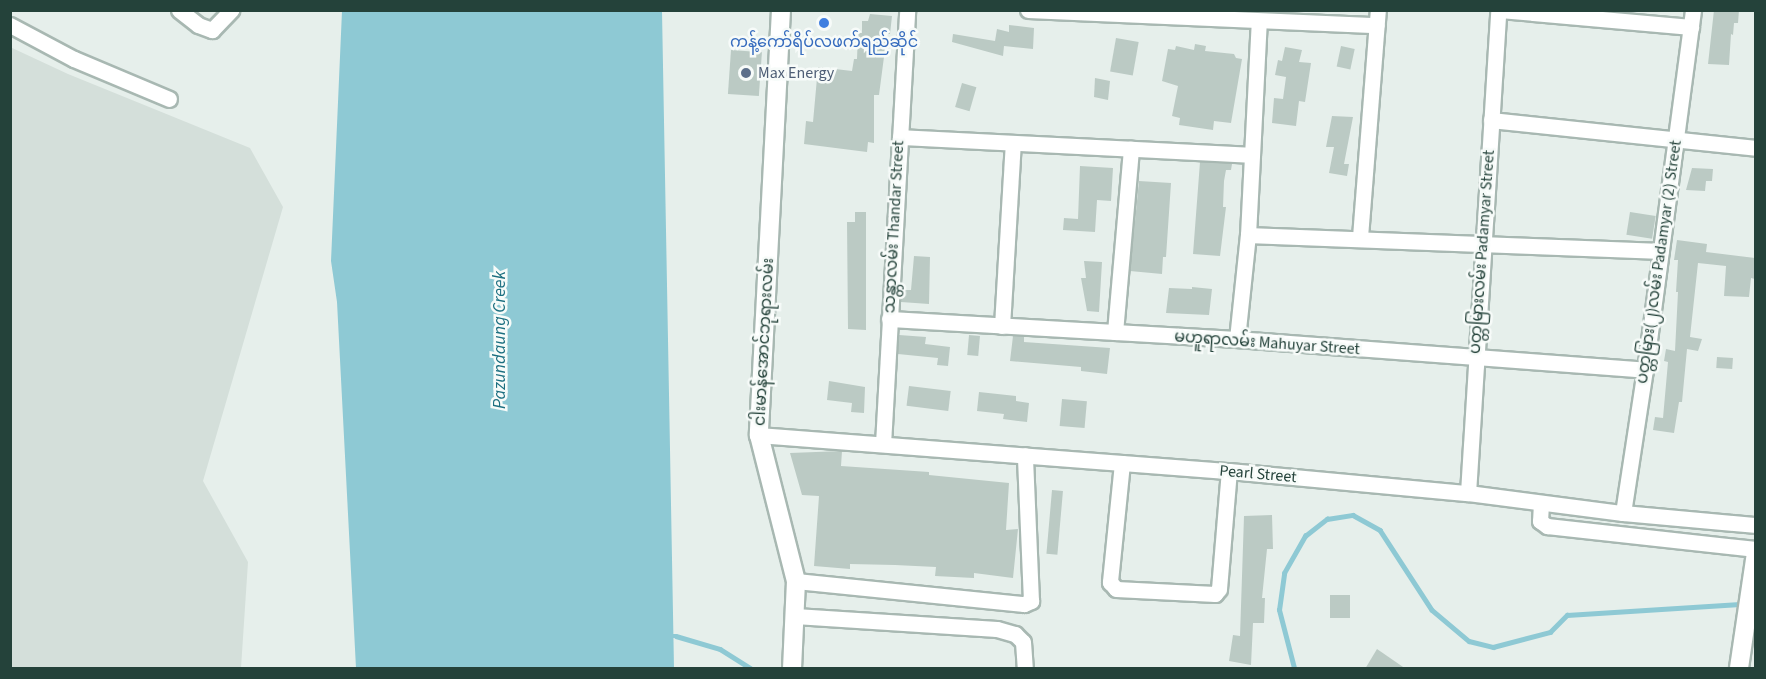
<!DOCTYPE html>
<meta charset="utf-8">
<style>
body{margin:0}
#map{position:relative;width:1766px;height:679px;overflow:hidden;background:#e6efeb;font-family:"Source Sans 3","Noto Sans Myanmar",sans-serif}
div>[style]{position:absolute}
.built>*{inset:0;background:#d4dfda}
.water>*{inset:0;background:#8ec9d4}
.stream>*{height:4.5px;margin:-2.25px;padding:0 2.25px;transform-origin:2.25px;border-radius:2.25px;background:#8ec9d4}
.building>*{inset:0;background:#bbcac4;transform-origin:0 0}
.roads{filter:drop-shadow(2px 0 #a8b8b2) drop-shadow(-2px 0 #a8b8b2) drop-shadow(0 2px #a8b8b2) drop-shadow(0 -2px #a8b8b2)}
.street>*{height:15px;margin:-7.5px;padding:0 7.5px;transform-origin:7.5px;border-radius:7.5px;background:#fff}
.secondary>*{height:18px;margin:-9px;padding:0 9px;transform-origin:9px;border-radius:9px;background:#fff}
.dots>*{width:16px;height:16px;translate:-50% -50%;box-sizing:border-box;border:3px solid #f7fbf9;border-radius:50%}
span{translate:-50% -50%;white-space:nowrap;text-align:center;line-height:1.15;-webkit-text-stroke:5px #f7fbf9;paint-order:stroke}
.shop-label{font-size:16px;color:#366cbe}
.service-label{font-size:16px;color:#4e5e75}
.left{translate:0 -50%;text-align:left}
.street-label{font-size:16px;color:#24423a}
.water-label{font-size:18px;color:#1c6f80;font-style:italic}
.frame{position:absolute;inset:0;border:12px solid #24423a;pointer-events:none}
</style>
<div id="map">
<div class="built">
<div style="clip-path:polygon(10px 47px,68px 74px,250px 148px,283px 207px,203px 481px,248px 562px,241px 668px,11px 668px)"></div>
</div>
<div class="water">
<div style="clip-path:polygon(342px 11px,662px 11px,674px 668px,356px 668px,337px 302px,331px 261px)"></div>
</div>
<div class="stream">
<div style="left:668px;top:636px;width:8px"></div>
<div style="left:676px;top:636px;width:46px;rotate:16.5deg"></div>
<div style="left:720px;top:649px;width:36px;rotate:32deg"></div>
<div style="left:1294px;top:668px;width:60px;rotate:-104.5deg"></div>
<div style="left:1279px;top:610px;width:37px;rotate:-82deg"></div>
<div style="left:1284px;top:573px;width:43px;rotate:-60.4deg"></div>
<div style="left:1305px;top:536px;width:28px;rotate:-38deg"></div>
<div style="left:1327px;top:519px;width:26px;rotate:-9deg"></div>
<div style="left:1353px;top:515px;width:31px;rotate:29deg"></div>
<div style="left:1380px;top:530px;width:95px;rotate:57deg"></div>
<div style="left:1432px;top:610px;width:48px;rotate:40deg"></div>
<div style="left:1469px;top:641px;width:25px;rotate:14deg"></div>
<div style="left:1493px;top:647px;width:59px;rotate:-14.7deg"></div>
<div style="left:1550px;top:632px;width:24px;rotate:-45deg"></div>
<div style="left:1567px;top:615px;width:177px;rotate:-3.6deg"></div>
</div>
<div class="building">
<div style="clip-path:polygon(1714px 10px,1739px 10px,1738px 23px,1734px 23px,1733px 35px,1731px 34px,1729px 65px,1708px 64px)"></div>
<div style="clip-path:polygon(870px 14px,892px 16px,890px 34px,887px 34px,879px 95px,874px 95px,874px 143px,868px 142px,867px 152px,804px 144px,806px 121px,813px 122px,818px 67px,852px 71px,854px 59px,857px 59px,858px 33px,862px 33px,862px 21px,868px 21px)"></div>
<div style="clip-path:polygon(1009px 25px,1034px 28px,1033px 49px,1004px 46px,1003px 56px,952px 42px,953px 34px,995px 41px,997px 29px,1009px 32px)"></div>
<div style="left:1116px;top:38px;width:23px;height:34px;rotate:10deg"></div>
<div style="clip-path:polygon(1195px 44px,1206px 46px,1205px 51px,1234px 54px,1236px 58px,1242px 59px,1231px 123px,1214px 121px,1213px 130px,1179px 125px,1180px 118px,1172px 116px,1178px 86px,1162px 81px,1168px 49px,1175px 50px,1176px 46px,1194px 50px)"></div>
<div style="left:1341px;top:46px;width:14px;height:21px;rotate:12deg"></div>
<div style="clip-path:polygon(1285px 47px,1302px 50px,1299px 62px,1311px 63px,1305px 102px,1299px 101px,1296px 126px,1272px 123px,1274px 98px,1283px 99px,1286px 77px,1275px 75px,1278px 60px,1282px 61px)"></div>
<div style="left:731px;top:50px;width:31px;height:44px;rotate:4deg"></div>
<div style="clip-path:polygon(1095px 78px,1110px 81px,1108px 100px,1094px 97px)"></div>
<div style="left:962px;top:83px;width:15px;height:25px;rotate:16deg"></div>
<div style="clip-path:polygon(1332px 116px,1353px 117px,1344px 164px,1349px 164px,1347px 176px,1329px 173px,1334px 147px,1326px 147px)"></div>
<div style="clip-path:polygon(1200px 162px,1232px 164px,1231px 170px,1226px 170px,1224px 181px,1223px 207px,1226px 207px,1220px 256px,1193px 254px)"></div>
<div style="clip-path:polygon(1080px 166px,1113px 168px,1111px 201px,1097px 200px,1095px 232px,1063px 230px,1064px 218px,1078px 219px)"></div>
<div style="clip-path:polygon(1692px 168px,1713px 169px,1712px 181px,1706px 181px,1705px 191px,1686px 190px)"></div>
<div style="clip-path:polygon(1139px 181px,1171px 183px,1166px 257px,1163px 257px,1162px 274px,1130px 271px)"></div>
<div style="clip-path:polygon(855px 212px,866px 212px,866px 330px,848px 329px,847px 222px,855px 222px)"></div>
<div style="left:1630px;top:212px;width:26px;height:23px;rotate:9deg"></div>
<div style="clip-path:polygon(1677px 240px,1707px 244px,1706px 252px,1755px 258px,1755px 279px,1751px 278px,1749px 297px,1724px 296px,1726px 266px,1698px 263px,1690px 337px,1702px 339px,1698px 351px,1687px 349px,1682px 402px,1679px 402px,1674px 433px,1653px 430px,1655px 417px,1663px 418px,1668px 362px,1664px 361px,1666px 349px,1675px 351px,1678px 292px,1676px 292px,1678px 260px,1674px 260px)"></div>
<div style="clip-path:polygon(914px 256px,930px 257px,929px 304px,901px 302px,901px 290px,911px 290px)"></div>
<div style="clip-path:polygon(1084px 261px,1102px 262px,1099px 312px,1087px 311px,1081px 278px,1086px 278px)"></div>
<div style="clip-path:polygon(1192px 287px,1212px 289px,1209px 315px,1166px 313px,1169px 288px,1192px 289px)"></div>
<div style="clip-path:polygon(899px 335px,926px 337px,925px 344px,950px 347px,948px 366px,937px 365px,938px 358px,898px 354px)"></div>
<div style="left:969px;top:335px;width:11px;height:20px;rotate:5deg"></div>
<div style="clip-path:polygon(1013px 336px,1024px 337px,1024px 342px,1110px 348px,1107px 374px,1081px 371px,1081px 367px,1010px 361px)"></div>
<div style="left:1717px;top:357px;width:16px;height:11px;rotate:4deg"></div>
<div style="clip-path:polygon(829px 381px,865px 387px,864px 413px,851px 412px,852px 403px,827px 400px)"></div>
<div style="left:909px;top:386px;width:42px;height:20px;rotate:7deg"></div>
<div style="clip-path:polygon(979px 392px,1016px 396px,1016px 401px,1029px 403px,1027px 422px,1003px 419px,1004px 414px,977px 411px)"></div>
<div style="left:1062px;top:399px;width:25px;height:27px;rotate:5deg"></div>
<div style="clip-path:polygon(842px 451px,841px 466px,929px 472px,929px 475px,1009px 483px,1006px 530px,1018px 529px,1013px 578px,974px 573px,974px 578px,935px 576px,936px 567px,895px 565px,850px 564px,850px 569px,814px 566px,819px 496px,802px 495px,790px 453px)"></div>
<div style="left:1052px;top:490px;width:11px;height:64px;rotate:5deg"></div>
<div style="clip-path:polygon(1272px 515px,1273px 549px,1267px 549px,1262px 598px,1265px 598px,1264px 623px,1253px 623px,1251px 665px,1229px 661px,1233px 635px,1240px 636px,1244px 516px)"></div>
<div style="left:1330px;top:595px;width:20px;height:23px"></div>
<div style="clip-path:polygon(1377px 649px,1406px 669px,1365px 669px)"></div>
</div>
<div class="roads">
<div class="street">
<div style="left:179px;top:10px;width:24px;rotate:38deg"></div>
<div style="left:198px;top:25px;width:15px;rotate:20deg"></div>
<div style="left:212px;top:30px;width:28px;rotate:-46deg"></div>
<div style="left:1028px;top:10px;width:349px;rotate:2.5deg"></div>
<div style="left:1500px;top:10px;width:192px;rotate:5.1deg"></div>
<div style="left:10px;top:25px;width:72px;rotate:28deg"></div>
<div style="left:74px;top:59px;width:103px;rotate:22.8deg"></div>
<div style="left:1491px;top:120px;width:266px;rotate:6deg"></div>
<div style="left:900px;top:137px;width:352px;rotate:2.9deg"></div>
<div style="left:1248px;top:235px;width:413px;rotate:2.2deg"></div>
<div style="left:1360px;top:237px;width:228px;rotate:-85.5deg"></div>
<div style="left:889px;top:319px;width:349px;rotate:3.3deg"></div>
<div style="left:1237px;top:339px;width:409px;rotate:4.3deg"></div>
<div style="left:1002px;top:326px;width:183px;rotate:-86.6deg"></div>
<div style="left:1115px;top:332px;width:184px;rotate:-85deg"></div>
<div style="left:1237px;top:339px;width:105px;rotate:-84deg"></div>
<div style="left:1248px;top:235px;width:214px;rotate:-87.1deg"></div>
<div style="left:759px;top:435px;width:471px;rotate:4.4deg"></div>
<div style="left:1229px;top:471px;width:240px;rotate:5.3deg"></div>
<div style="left:1468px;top:493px;width:156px;rotate:7.4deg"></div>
<div style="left:1623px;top:513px;width:134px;rotate:5.2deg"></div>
<div style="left:883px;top:444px;width:435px;rotate:-86.8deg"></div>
<div style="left:1122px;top:463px;width:120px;rotate:95.8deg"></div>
<div style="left:1110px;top:582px;width:9px;rotate:49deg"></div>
<div style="left:1116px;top:589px;width:99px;rotate:2.9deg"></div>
<div style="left:1215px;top:594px;width:6px;rotate:-51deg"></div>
<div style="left:1219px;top:589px;width:118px;rotate:-85.2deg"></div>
<div style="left:1468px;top:493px;width:484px;rotate:-86.4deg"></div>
<div style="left:1541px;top:503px;width:18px;rotate:93deg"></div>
<div style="left:1540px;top:521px;width:9px;rotate:36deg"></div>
<div style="left:1547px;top:526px;width:210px;rotate:6.3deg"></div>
<div style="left:1623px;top:513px;width:145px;rotate:-81.3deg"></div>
<div style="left:1645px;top:370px;width:363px;rotate:-82.4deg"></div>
<div style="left:796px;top:581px;width:229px;rotate:5.8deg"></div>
<div style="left:1024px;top:604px;width:8px;rotate:-23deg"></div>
<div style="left:1031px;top:601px;width:146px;rotate:-92.4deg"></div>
<div style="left:795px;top:616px;width:202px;rotate:3.7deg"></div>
<div style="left:997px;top:629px;width:19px;rotate:16deg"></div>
<div style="left:1015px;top:634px;width:11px;rotate:45deg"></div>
<div style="left:1023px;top:642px;width:26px;rotate:86deg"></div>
</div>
<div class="secondary">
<div style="left:781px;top:10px;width:426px;rotate:93deg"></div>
<div style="left:759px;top:435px;width:151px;rotate:75.8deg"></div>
<div style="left:796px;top:581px;width:87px;rotate:92.6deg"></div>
<div style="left:1739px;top:668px;width:116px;rotate:-81.6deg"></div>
</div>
</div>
<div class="dots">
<div style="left:824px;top:23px;background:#3f7fe0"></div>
<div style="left:746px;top:73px;background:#5c6f8a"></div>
</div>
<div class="shop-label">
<span style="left:824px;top:42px">ကန့်ကော်ရိပ်လဖက်ရည်ဆိုင်</span>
</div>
<div class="service-label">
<span class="left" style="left:758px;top:73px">Max Energy</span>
</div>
<div class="street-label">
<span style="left:894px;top:227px;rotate:-87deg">သန္တာလမ်း Thandar Street</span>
<span style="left:1482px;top:252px;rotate:-86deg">ပတ္တမြားလမ်း Padamyar Street</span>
<span style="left:1659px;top:262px;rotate:-82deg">ပတ္တမြား(၂)လမ်း Padamyar (2) Street</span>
<span style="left:764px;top:342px;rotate:-87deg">ငါးမာန်အောင်ဘုရားလမ်း</span>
<span style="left:1267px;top:343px;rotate:4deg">မဟူရာလမ်း Mahuyar Street</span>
<span style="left:1258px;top:474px;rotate:5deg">Pearl Street</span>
</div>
<div class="water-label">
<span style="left:500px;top:340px;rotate:-90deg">Pazundaung Creek</span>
</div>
<div class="frame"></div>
</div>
